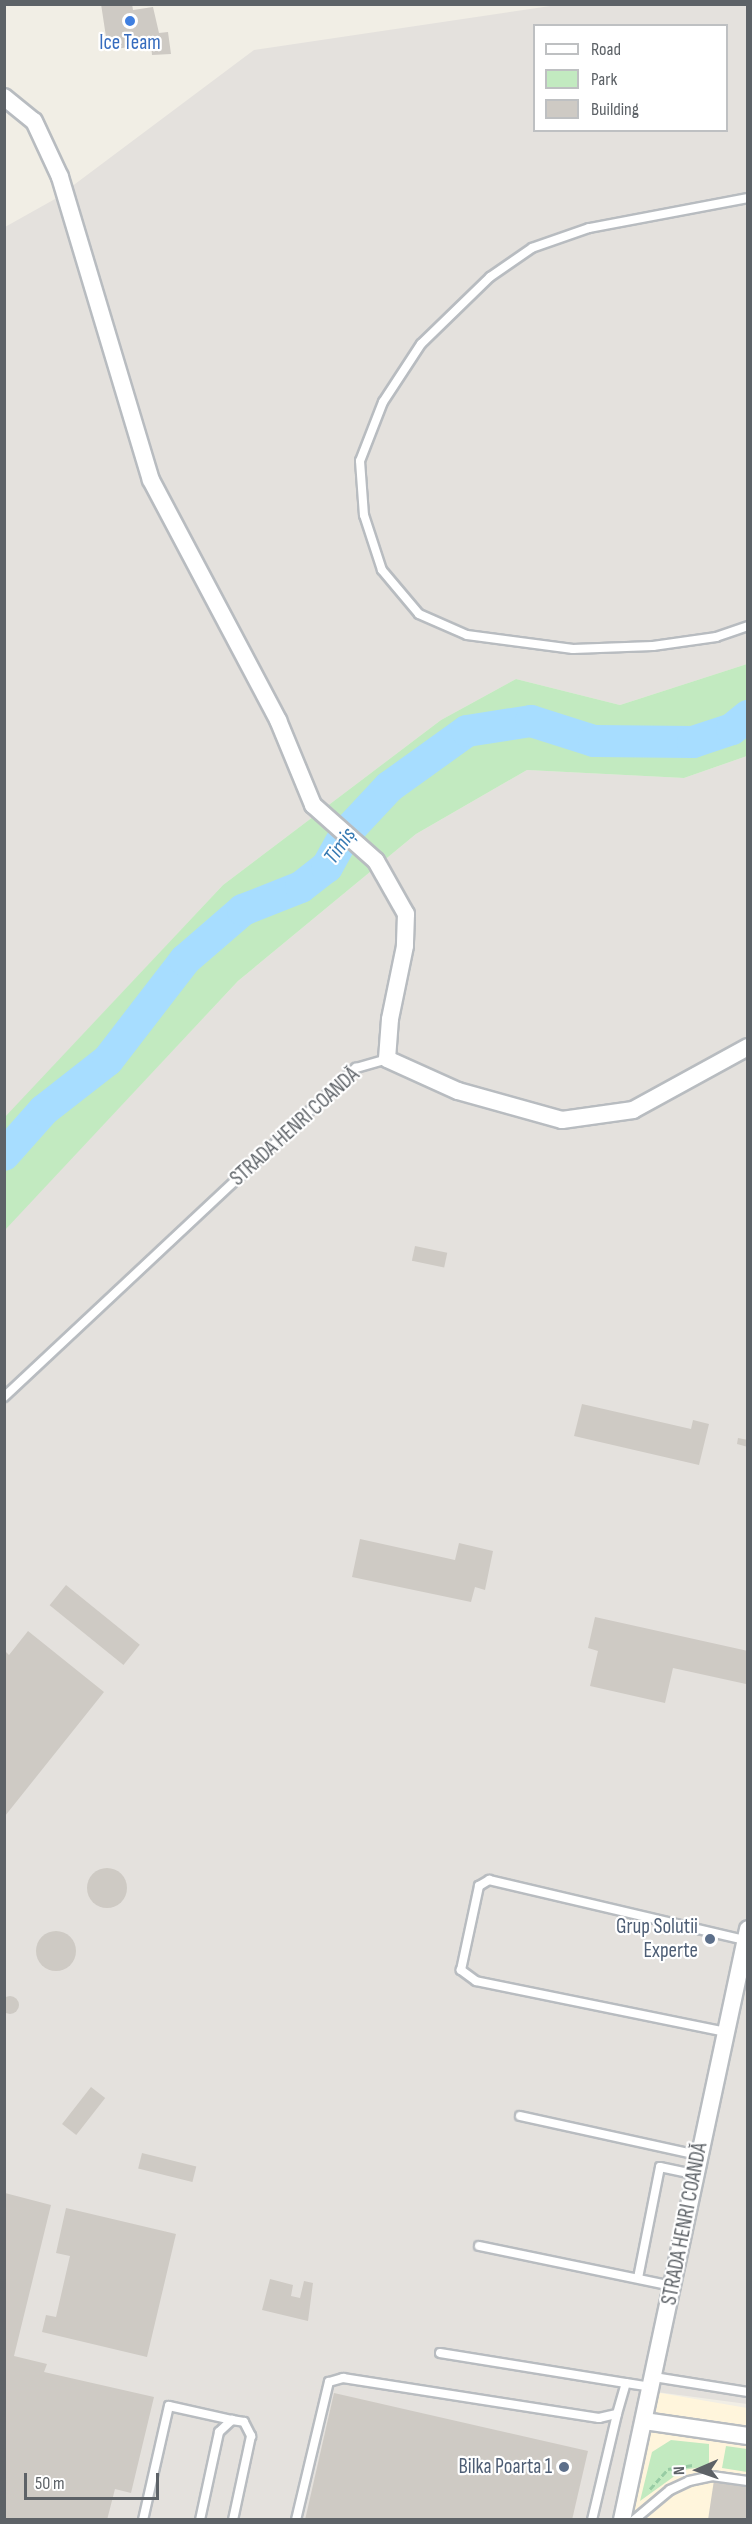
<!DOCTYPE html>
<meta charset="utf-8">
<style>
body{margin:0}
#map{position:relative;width:752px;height:2524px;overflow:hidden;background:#f1eee5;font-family:"Sofia Sans Condensed",sans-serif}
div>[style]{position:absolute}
.commercial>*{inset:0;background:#fff5dc}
.industrial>*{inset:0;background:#e4e1dd}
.green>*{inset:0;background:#c2eac0}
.river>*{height:32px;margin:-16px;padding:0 16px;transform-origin:16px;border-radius:16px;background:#a7ddff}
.building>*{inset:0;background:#cecac4;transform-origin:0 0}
.round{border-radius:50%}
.path>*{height:3px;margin-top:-1.5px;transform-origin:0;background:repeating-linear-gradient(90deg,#98cca4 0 6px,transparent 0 9px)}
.roads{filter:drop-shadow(2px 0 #b8bcc0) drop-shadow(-2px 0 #b8bcc0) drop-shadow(0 2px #b8bcc0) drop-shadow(0 -2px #b8bcc0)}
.service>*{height:8px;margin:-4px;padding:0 4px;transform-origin:4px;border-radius:4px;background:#fff}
.minor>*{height:16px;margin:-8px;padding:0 8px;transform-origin:8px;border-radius:8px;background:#fff}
.dots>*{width:16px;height:16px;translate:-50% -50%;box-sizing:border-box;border:3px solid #fff;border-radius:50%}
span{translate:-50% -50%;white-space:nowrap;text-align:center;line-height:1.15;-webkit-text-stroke:4.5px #fff;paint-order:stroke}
.shop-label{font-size:21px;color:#366cbe}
.street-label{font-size:21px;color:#5d6267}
.service-label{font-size:21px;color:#4e5e75}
.right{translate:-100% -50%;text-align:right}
.water-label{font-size:22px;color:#3679b2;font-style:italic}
.frame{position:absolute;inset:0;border:6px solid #5d6267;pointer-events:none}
.legend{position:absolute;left:533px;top:24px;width:195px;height:108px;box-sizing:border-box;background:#fff;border:2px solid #bec0c2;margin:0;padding:8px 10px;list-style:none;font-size:18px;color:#5d6267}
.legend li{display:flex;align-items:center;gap:12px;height:30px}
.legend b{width:30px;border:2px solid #bec0c2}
.north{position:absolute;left:668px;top:2440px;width:60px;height:60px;-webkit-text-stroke:4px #fff;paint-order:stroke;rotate:268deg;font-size:16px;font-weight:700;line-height:24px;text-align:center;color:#5d6267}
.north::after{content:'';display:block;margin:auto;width:21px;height:27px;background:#5d6267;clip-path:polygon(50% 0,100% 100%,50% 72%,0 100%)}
.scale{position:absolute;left:24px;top:2473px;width:135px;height:27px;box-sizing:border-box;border:3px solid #5d6267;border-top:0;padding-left:8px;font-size:18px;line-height:21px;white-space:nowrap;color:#5d6267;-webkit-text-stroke:4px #fff;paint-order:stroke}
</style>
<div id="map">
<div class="commercial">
<div style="clip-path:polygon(649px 2391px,747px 2408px,747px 2519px,623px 2520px)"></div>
</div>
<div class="industrial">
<div style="clip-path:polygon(evenodd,557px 5px,747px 5px,747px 664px,620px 705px,516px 679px,441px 720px,223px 885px,5px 1118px,5px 227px,55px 199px,254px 50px,557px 5px,534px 26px,726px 26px,726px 130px,534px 130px,534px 26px)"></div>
<div style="clip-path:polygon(747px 756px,747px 2404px,649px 2391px,622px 2519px,5px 2519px,4px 1230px,238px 981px,416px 834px,527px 770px,684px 778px)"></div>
</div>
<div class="green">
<div style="clip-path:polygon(747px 664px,747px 756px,684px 778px,527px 770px,416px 834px,238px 981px,5px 1230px,4px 1118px,223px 885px,441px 720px,516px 679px,620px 705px)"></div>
<div style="clip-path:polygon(671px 2440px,709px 2444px,709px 2466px,683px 2470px,640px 2501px,652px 2452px)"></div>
<div style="clip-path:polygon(726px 2446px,747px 2449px,747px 2472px,722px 2468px)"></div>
</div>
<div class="river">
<div style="left:4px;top:1155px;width:60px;rotate:-48.4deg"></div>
<div style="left:44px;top:1110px;width:81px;rotate:-38deg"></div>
<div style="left:108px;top:1060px;width:126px;rotate:-52.4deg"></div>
<div style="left:185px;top:960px;width:77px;rotate:-40.8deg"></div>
<div style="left:243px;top:910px;width:62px;rotate:-21.6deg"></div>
<div style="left:301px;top:887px;width:33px;rotate:-38deg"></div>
<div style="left:327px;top:867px;width:39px;rotate:-61deg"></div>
<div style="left:346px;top:833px;width:63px;rotate:-46.9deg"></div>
<div style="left:389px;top:787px;width:96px;rotate:-35.7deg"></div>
<div style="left:467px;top:731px;width:65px;rotate:-8.9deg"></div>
<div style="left:531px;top:721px;width:66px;rotate:17.6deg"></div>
<div style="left:594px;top:741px;width:99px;rotate:0.6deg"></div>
<div style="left:693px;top:742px;width:41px;rotate:-18.4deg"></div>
<div style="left:732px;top:729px;width:21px;rotate:-39deg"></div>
</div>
<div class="building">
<div style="clip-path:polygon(101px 4px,132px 4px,133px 10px,153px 7px,159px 33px,168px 32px,171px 54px,152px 55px,151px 44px,108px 50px)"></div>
<div style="left:415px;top:1246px;width:33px;height:15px;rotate:12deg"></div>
<div style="clip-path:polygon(582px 1404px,691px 1429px,693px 1420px,709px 1424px,699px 1465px,574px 1436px)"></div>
<div style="clip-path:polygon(738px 1438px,748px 1440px,748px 1447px,737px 1444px)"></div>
<div style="clip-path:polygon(360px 1539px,455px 1560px,459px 1543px,493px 1551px,485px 1590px,475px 1587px,471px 1602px,352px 1577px)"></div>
<div style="left:66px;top:1585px;width:95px;height:26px;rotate:39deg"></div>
<div style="clip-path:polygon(595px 1617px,748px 1651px,746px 1684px,673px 1668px,665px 1703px,590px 1686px,598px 1651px,588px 1648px)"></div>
<div style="clip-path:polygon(28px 1631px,104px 1692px,5px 1816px,5px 1651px,9px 1655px)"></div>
<div class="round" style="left:87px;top:1868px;width:40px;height:40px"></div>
<div class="round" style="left:36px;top:1931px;width:40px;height:40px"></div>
<div class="round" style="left:1px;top:1996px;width:18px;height:18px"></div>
<div style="left:91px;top:2087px;width:18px;height:47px;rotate:38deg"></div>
<div style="left:142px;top:2153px;width:56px;height:16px;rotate:14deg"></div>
<div style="clip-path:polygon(5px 2193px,51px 2205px,14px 2356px,47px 2364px,44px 2372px,154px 2397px,131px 2493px,115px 2489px,107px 2520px,5px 2520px)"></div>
<div style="clip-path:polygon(66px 2208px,176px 2234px,147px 2357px,42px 2332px,46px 2315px,56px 2317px,70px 2256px,56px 2253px)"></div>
<div style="clip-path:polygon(270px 2279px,293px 2285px,291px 2296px,300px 2298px,304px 2281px,313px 2283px,308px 2321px,262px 2310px)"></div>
<div style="clip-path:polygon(334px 2393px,588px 2451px,572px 2520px,305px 2520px)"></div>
<div style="clip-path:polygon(714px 2480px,748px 2486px,748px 2520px,708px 2520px)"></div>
</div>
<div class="path">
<div style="left:650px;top:2489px;width:27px;rotate:-48deg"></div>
<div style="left:668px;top:2469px;width:25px;rotate:-9deg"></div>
</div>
<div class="roads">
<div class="service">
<div style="left:748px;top:198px;width:162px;rotate:169.3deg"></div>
<div style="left:589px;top:228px;width:60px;rotate:160.7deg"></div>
<div style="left:532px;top:248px;width:51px;rotate:145.4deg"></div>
<div style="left:490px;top:277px;width:96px;rotate:135.8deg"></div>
<div style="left:421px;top:344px;width:69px;rotate:123.2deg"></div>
<div style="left:383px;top:402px;width:63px;rotate:111.3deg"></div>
<div style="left:360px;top:461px;width:54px;rotate:85.8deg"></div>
<div style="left:364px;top:515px;width:58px;rotate:71.9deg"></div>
<div style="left:382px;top:570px;width:57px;rotate:49.9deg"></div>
<div style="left:419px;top:614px;width:52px;rotate:23.6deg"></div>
<div style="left:467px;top:635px;width:107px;rotate:7.5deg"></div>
<div style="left:573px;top:649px;width:80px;rotate:-2.1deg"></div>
<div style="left:653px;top:646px;width:64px;rotate:-8.1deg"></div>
<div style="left:716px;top:637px;width:34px;rotate:-19deg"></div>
<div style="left:4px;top:1397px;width:482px;rotate:-43.1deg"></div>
<div style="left:356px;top:1068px;width:32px;rotate:-16deg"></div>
<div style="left:726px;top:2032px;width:255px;rotate:-168.5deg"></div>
<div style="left:476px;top:1981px;width:19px;rotate:-144deg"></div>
<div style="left:461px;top:1970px;width:86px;rotate:-77.9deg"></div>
<div style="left:479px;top:1886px;width:12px;rotate:-31deg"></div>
<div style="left:489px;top:1880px;width:263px;rotate:13.2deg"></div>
<div style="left:520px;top:2116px;width:182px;rotate:12.4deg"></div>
<div style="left:479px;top:2246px;width:197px;rotate:11.7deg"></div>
<div style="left:638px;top:2278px;width:113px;rotate:-78.8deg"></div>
<div style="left:660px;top:2167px;width:35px;rotate:12deg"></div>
<div style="left:440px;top:2353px;width:188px;rotate:9.2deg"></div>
<div style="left:654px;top:2377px;width:95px;rotate:9.1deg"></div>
<div style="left:143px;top:2520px;width:117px;rotate:-77.2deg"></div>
<div style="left:169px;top:2406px;width:65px;rotate:12.5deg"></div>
<div style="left:200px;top:2520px;width:90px;rotate:-77.8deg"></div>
<div style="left:219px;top:2432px;width:18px;rotate:-43deg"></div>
<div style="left:232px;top:2420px;width:12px;rotate:9deg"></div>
<div style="left:244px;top:2422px;width:16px;rotate:63deg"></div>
<div style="left:251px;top:2436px;width:86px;rotate:102.1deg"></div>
<div style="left:296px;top:2520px;width:142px;rotate:-76.6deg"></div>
<div style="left:329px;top:2382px;width:15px;rotate:-16deg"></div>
<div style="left:343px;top:2378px;width:259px;rotate:8.9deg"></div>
<div style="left:599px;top:2418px;width:18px;rotate:-13deg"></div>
<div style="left:617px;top:2414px;width:32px;rotate:-74deg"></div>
<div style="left:626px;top:2383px;width:25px;rotate:9deg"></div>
<div style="left:592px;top:2520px;width:109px;rotate:-76.7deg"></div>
<div style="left:634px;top:2520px;width:47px;rotate:-39.8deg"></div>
<div style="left:670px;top:2490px;width:21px;rotate:-25deg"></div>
<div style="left:689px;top:2481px;width:24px;rotate:-12deg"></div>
<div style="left:712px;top:2476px;width:36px;rotate:8deg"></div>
</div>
<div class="minor">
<div style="left:4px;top:97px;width:38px;rotate:39deg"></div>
<div style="left:34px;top:121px;width:62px;rotate:65.1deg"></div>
<div style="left:60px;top:177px;width:316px;rotate:73.3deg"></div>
<div style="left:151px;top:480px;width:272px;rotate:62.1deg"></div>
<div style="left:278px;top:720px;width:92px;rotate:67.6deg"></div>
<div style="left:313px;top:805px;width:84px;rotate:41.6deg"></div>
<div style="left:376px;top:861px;width:61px;rotate:60.5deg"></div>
<div style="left:406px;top:914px;width:32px;rotate:92deg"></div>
<div style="left:405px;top:946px;width:75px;rotate:101.6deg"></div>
<div style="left:390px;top:1019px;width:40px;rotate:94.3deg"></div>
<div style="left:387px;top:1059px;width:78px;rotate:24.3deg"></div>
<div style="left:458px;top:1091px;width:108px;rotate:15.6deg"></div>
<div style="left:562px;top:1120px;width:72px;rotate:-8deg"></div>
<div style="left:633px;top:1110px;width:131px;rotate:-28.7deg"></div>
<div style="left:644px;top:2421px;width:105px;rotate:8.2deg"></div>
<div style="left:622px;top:2520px;width:604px;rotate:-77.96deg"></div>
</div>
</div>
<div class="dots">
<div style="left:130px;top:21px;background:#3f7fe0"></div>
<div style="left:710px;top:1939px;background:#5c6f8a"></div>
<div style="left:564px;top:2467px;background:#5c6f8a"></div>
</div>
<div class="shop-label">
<span style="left:130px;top:43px">Ice Team</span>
</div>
<div class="street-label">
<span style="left:295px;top:1127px;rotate:-42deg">STRADA HENRI COANDĂ</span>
<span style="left:685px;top:2224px;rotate:-79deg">STRADA HENRI COANDĂ</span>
</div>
<div class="service-label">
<span class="right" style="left:698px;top:1939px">Grup Solutii<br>Experte</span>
<span class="right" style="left:552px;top:2467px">Bilka Poarta 1</span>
</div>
<div class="water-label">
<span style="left:340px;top:846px;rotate:-55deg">Timiș</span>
</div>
<div class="frame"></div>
<ul class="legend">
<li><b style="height:8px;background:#fff"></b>Road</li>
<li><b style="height:16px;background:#c2eac0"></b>Park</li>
<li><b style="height:16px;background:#cecac4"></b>Building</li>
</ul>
<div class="north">N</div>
<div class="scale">50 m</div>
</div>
